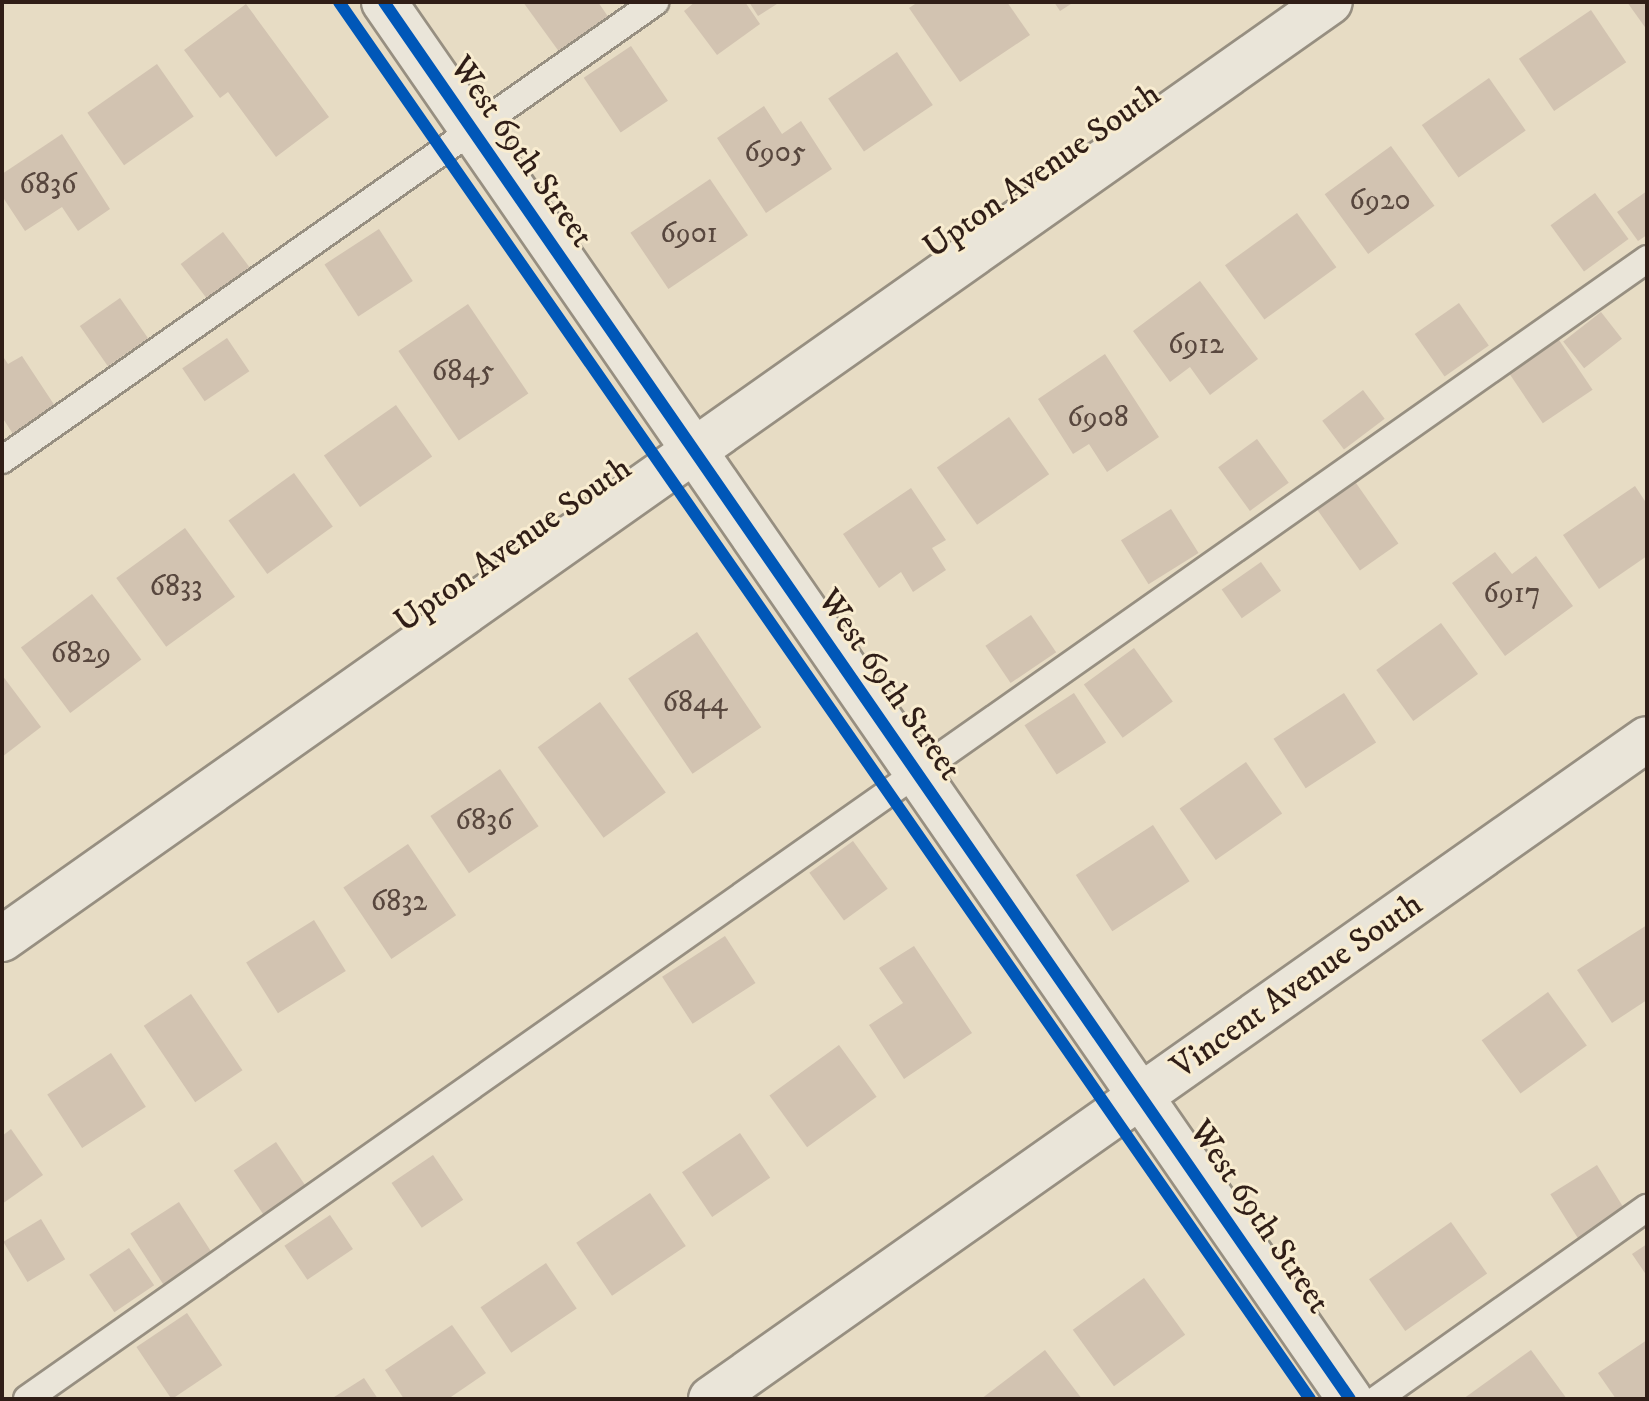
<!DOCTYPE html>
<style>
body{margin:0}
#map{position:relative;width:1649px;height:1401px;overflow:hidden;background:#e7dcc4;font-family:"IM FELL DW Pica",serif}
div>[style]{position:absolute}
.building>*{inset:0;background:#d2c3b1;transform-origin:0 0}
.roads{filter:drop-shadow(2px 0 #978f81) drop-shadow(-2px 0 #978f81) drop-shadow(0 2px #978f81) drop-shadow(0 -2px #978f81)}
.lane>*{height:26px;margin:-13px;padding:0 13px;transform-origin:13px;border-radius:13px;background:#eae5d9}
.street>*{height:44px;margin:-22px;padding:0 22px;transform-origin:22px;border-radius:22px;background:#eae5d9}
.cycleway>*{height:12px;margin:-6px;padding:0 6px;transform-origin:6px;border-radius:6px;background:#0057b8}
span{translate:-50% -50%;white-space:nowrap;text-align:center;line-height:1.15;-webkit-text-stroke:6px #f8ecd0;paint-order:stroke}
.number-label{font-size:30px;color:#58473e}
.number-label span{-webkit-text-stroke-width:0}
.street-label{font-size:34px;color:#301e17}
.frame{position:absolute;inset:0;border:4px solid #301e17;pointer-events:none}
</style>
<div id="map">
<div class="building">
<div style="clip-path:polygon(523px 2px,598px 2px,609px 18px,560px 53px)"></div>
<div style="clip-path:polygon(695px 2px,745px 2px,760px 24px,717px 55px,684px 11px)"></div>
<div style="clip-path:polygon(749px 2px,780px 2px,758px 16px)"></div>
<div style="clip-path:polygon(918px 2px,1007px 2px,1030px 35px,960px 82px,909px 8px)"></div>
<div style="clip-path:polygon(1054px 2px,1074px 2px,1060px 11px)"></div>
<div style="clip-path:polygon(1627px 2px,1647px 2px,1647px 30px)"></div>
<div style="clip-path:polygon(246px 4px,329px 117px,276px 157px,228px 92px,220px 98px,184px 50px)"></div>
<div style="left:1591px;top:10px;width:63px;height:87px;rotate:56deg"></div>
<div style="left:631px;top:46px;width:66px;height:57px;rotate:56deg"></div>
<div style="left:897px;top:52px;width:64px;height:83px;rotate:56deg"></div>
<div style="left:157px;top:64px;width:64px;height:85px;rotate:55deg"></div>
<div style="left:1489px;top:78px;width:64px;height:82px;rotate:55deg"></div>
<div style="clip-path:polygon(764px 106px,782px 134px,801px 121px,832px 169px,766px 213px,717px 138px)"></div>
<div style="clip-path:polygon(62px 134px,110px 209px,78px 231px,62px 207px,25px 231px,2px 196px,2px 174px)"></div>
<div style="left:1391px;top:146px;width:74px;height:82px;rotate:54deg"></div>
<div style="left:710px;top:179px;width:68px;height:96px;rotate:56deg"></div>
<div style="clip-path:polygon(1647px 191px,1647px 235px,1638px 241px,1617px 212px)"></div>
<div style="left:1595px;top:193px;width:57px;height:55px;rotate:54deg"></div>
<div style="left:1297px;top:213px;width:67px;height:89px;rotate:54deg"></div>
<div style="left:379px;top:229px;width:62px;height:65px;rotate:57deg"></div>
<div style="left:223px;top:232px;width:44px;height:53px;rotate:53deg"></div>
<div style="clip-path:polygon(1200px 281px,1258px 359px,1210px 395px,1190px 367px,1170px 382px,1133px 331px)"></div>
<div style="left:120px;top:298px;width:49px;height:49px;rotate:55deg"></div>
<div style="left:1459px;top:303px;width:52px;height:54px;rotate:55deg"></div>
<div style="left:468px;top:304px;width:108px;height:84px;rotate:56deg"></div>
<div style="left:1601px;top:312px;width:34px;height:48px;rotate:52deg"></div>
<div style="left:227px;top:338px;width:40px;height:54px;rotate:56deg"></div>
<div style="left:1559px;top:340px;width:60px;height:60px;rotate:56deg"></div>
<div style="clip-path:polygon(1105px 354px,1159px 437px,1107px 472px,1089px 444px,1073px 454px,1038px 399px)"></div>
<div style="clip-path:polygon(2px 355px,8px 364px,22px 356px,55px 406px,13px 434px,2px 417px)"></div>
<div style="left:1363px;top:390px;width:36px;height:51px;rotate:53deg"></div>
<div style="left:396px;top:405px;width:63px;height:88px;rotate:55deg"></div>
<div style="left:1009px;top:417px;width:70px;height:88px;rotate:55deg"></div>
<div style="left:1257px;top:439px;width:54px;height:48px;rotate:54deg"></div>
<div style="left:294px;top:473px;width:66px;height:81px;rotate:54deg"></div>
<div style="left:1356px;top:483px;width:74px;height:47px;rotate:55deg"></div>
<div style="clip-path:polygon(1635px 486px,1647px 504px,1647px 556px,1599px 589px,1563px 535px)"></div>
<div style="clip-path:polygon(911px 488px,946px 540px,932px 548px,946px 570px,913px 592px,901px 572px,879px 588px,843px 534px)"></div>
<div style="left:1171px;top:509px;width:52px;height:59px;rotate:58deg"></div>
<div style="left:185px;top:528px;width:85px;height:85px;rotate:54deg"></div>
<div style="clip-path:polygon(1495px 552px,1512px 574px,1536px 556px,1573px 606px,1505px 656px,1452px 583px)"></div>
<div style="left:1261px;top:562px;width:35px;height:48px;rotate:55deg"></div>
<div style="left:92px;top:594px;width:82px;height:89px;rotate:53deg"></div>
<div style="left:1031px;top:615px;width:45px;height:55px;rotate:56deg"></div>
<div style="left:1441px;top:623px;width:63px;height:80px;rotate:54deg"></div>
<div style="left:697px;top:632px;width:115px;height:83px;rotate:56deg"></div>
<div style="left:1134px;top:648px;width:66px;height:62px;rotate:54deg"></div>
<div style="clip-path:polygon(2px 675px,41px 727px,2px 757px)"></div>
<div style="left:1074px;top:693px;width:59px;height:59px;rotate:57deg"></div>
<div style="left:1344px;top:693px;width:59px;height:84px;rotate:57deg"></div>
<div style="left:600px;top:702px;width:112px;height:77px;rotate:54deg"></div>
<div style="left:1246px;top:762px;width:63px;height:81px;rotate:55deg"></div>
<div style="left:500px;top:769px;width:69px;height:84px;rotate:56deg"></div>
<div style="left:1153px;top:825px;width:67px;height:92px;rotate:57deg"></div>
<div style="left:853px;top:841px;width:59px;height:54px;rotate:54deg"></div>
<div style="left:408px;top:844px;width:86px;height:78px;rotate:56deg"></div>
<div style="left:314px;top:920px;width:60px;height:80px;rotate:58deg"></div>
<div style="clip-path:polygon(1647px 925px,1647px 1000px,1612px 1023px,1577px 970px)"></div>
<div style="left:725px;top:936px;width:56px;height:75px;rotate:57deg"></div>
<div style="clip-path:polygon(914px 946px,972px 1033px,904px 1079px,869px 1025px,903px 1003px,879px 968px)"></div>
<div style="left:1548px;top:992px;width:66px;height:82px;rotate:54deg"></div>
<div style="left:191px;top:994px;width:92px;height:57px;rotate:56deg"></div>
<div style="left:839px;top:1045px;width:64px;height:86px;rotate:54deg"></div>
<div style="left:111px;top:1053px;width:64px;height:76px;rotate:57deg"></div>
<div style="clip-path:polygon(11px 1129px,43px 1175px,2px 1204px,2px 1136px)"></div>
<div style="left:740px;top:1133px;width:54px;height:70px;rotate:56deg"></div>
<div style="left:276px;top:1142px;width:54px;height:51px;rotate:56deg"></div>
<div style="left:433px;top:1155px;width:54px;height:50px;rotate:56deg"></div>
<div style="left:1597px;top:1165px;width:58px;height:55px;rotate:58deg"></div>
<div style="left:650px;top:1193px;width:64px;height:89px;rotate:56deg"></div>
<div style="left:179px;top:1202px;width:61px;height:58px;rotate:57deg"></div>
<div style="left:330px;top:1215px;width:41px;height:55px;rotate:56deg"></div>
<div style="left:41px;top:1219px;width:47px;height:44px;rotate:59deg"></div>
<div style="left:1451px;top:1222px;width:63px;height:100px;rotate:55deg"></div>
<div style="clip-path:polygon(1647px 1244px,1647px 1276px,1632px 1254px)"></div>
<div style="left:129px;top:1248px;width:45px;height:48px;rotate:56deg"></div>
<div style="left:546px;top:1263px;width:55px;height:79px;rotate:56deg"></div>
<div style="left:1144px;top:1278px;width:70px;height:88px;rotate:54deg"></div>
<div style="left:187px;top:1313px;width:63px;height:61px;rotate:56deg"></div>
<div style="clip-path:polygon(452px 1325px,486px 1373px,448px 1399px,404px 1399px,385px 1370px)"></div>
<div style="clip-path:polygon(1647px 1340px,1647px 1399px,1616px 1399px,1598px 1373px)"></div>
<div style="clip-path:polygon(1045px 1350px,1082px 1399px,981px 1399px)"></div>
<div style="clip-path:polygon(1531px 1350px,1567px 1399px,1463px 1399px)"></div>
<div style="clip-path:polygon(364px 1378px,378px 1399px,331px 1399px)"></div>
</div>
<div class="roads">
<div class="lane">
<div style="left:2px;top:460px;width:798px;rotate:-35.04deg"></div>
<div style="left:27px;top:1399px;width:1981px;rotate:-35.13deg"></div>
<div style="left:1377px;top:1399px;width:331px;rotate:-35.3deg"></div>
</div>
<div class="street">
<div style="left:384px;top:2px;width:1698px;rotate:55.34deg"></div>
<div style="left:2px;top:939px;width:1625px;rotate:-35.21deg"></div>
<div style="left:711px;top:1399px;width:1145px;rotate:-35.19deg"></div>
</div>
</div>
<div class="cycleway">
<div style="left:339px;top:2px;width:1701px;rotate:55.2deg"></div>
<div style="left:384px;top:2px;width:1698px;rotate:55.34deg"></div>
</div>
<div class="number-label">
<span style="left:775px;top:153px">6905</span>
<span style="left:48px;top:185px">6836</span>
<span style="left:1380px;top:201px">6920</span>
<span style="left:689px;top:234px">6901</span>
<span style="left:1196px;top:345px">6912</span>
<span style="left:463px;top:372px">6845</span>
<span style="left:1098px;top:418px">6908</span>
<span style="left:176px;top:587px">6833</span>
<span style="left:1512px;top:594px">6917</span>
<span style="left:81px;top:654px">6829</span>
<span style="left:695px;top:703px">6844</span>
<span style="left:484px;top:821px">6836</span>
<span style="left:399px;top:902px">6832</span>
</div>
<div class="street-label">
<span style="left:521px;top:152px;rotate:55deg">West 69th Street</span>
<span style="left:1042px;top:171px;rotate:-35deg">Upton Avenue South</span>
<span style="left:513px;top:545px;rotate:-35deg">Upton Avenue South</span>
<span style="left:889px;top:685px;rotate:55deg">West 69th Street</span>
<span style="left:1297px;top:986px;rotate:-35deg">Vincent Avenue South</span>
<span style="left:1259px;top:1217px;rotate:56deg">West 69th Street</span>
</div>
<div class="frame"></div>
</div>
